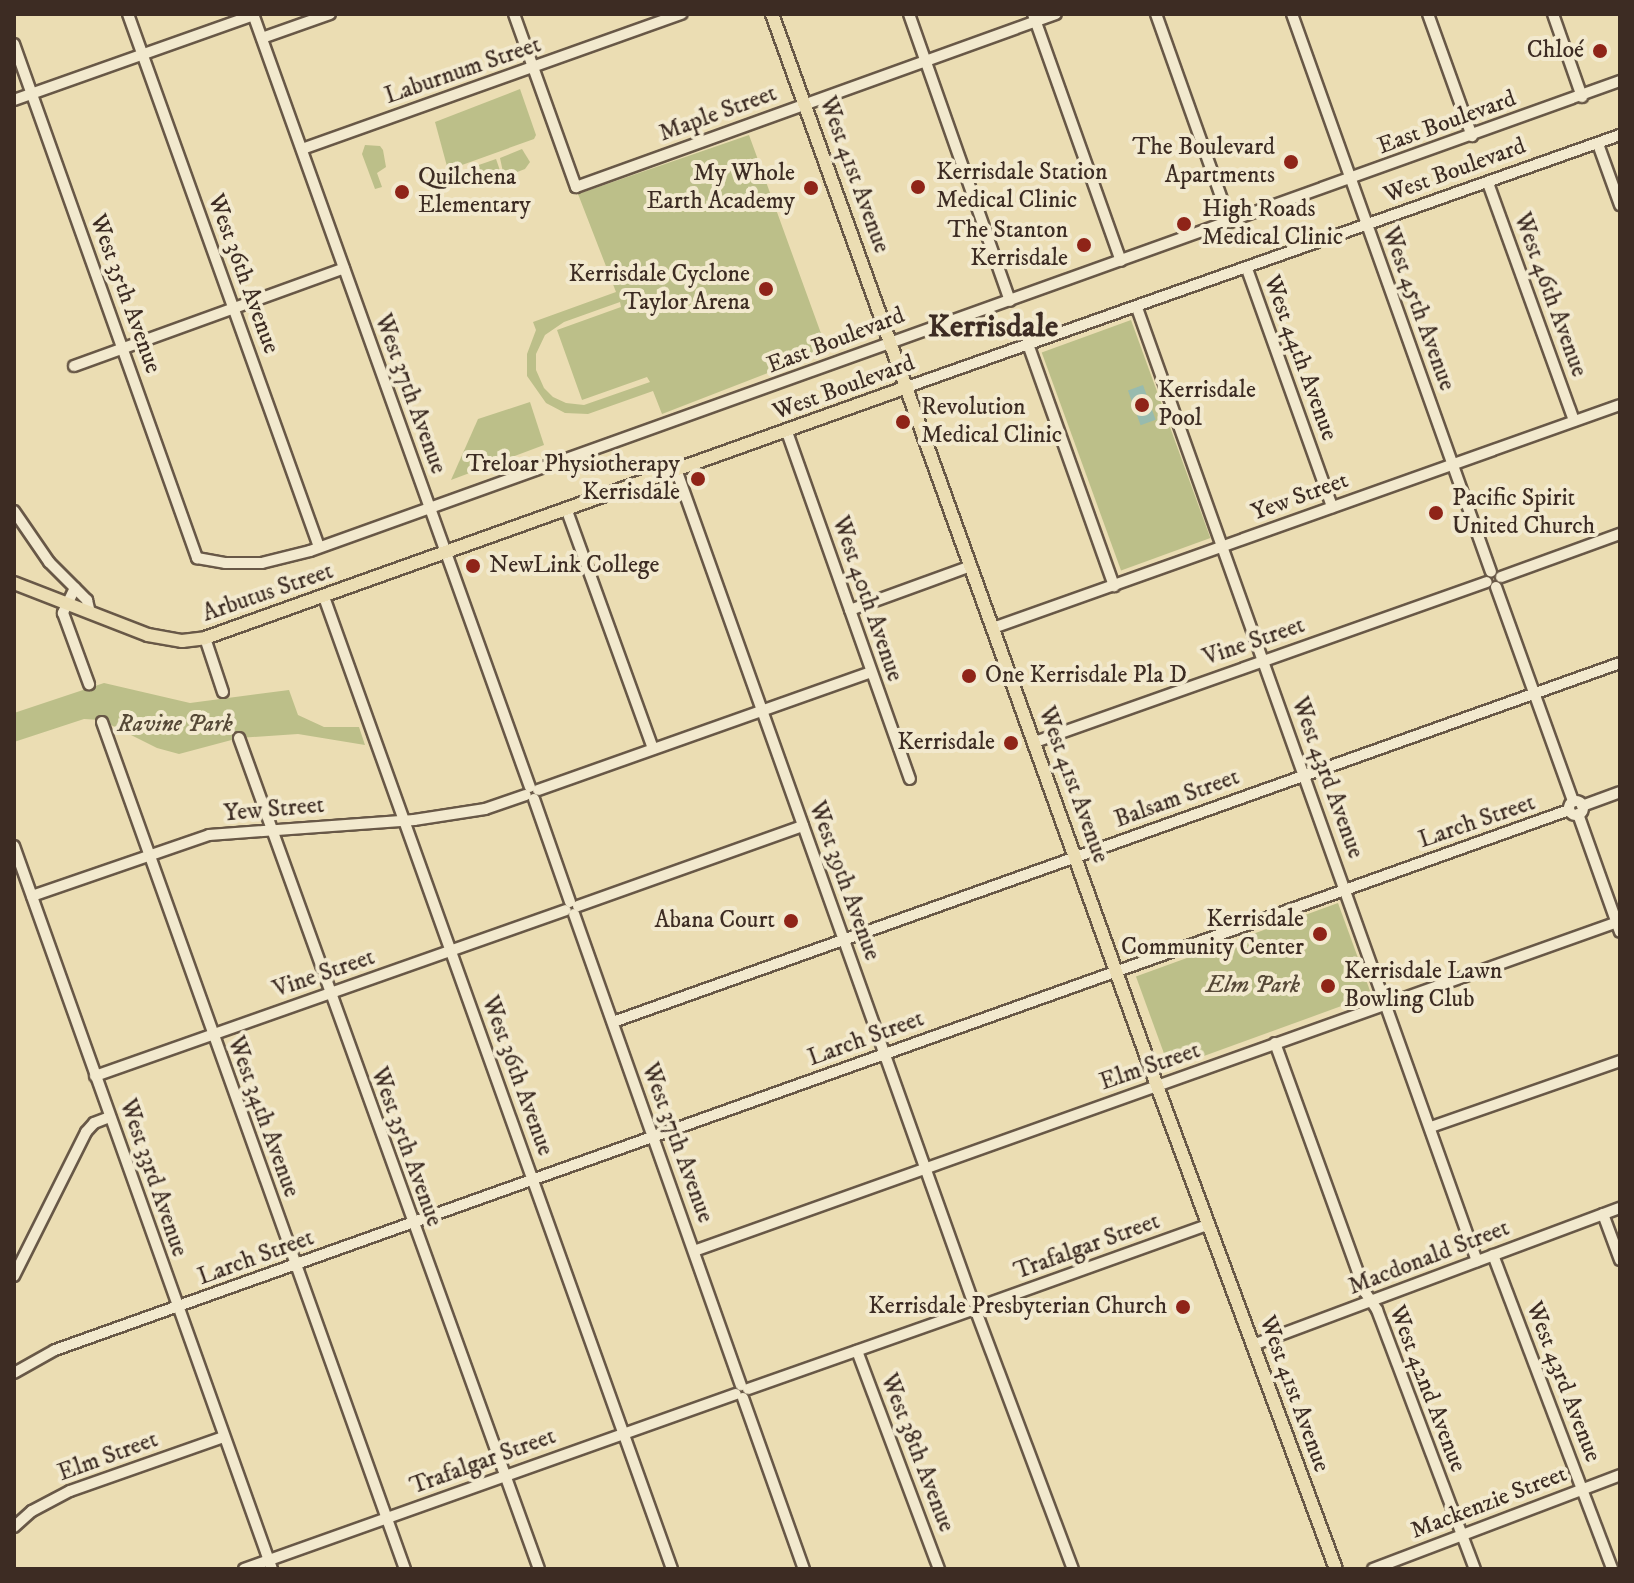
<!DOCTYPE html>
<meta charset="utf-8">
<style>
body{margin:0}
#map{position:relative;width:1634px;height:1583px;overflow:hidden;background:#ebddb3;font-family:"IM FELL DW Pica",serif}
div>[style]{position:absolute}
.green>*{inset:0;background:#bcbf89;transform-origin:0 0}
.water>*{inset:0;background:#98bbae;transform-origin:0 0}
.roads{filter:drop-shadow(2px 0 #685847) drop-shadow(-2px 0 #685847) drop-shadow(0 2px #685847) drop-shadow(0 -2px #685847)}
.minor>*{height:10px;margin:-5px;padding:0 5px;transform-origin:5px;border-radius:5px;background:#f2e9ce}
.minor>.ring{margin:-5px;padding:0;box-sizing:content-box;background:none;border:10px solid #f2e9ce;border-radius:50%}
.major>*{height:12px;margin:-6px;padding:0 6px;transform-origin:6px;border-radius:6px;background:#ebddb3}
.dots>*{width:22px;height:22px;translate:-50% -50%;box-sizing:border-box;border:4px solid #f2e9ce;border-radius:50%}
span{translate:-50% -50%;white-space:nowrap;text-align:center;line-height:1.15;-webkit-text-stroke:8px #f2e9ce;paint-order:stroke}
.poi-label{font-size:24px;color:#3d2c23}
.right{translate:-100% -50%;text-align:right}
.left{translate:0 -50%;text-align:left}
.street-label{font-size:24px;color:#3d2c23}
.park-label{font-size:24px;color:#564937;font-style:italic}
.district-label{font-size:32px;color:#3d2c23;font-weight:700}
.frame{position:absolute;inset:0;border:16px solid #3d2c23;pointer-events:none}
</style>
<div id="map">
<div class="green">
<div style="clip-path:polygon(520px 89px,536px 135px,534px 139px,448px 170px,435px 122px)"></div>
<div style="clip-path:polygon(evenodd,749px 135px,827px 350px,662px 414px,653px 391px,588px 414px,565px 413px,546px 403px,527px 376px,527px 354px,536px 330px,533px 322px,616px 292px,578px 194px,749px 135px,620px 302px,621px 307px,557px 330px,582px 400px,647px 377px,650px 382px,584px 405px,566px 403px,553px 397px,544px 388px,536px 370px,536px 354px,545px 335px,564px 322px,620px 302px)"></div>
<div style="clip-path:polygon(365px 145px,380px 146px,383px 150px,386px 167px,377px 173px,382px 187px,375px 189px,362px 154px)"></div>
<div style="clip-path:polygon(522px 149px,530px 162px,525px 169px,512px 174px,503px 172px,500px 158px)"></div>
<div style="left:496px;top:159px;width:18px;height:32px;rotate:71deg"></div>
<div style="left:1131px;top:320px;width:232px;height:95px;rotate:70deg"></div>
<div style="clip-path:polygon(530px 402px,544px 445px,451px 480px,478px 419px)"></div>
<div style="clip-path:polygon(104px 683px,190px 703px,289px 690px,298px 715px,324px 727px,359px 727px,365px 745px,298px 734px,239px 738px,179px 754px,157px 748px,101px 720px,84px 719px,14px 742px,14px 713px)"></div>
<div style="left:1338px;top:903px;width:98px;height:215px;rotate:70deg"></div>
</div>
<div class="water">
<div style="left:1143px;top:385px;width:37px;height:16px;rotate:70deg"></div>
</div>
<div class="roads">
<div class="minor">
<div style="left:128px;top:14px;width:566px;rotate:70.28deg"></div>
<div style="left:253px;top:14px;width:821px;rotate:70.29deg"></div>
<div style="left:514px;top:14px;width:184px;rotate:70.3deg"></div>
<div style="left:576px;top:187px;width:510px;rotate:-19.82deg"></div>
<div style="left:909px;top:14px;width:304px;rotate:70.6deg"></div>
<div style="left:1033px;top:14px;width:262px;rotate:70.4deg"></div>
<div style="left:1156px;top:14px;width:221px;rotate:70.4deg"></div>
<div style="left:1292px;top:14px;width:592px;rotate:70.37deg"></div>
<div style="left:1428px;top:14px;width:130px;rotate:70.2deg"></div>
<div style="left:1553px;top:14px;width:88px;rotate:70.7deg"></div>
<div style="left:262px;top:38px;width:72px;rotate:-19.4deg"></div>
<div style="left:14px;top:44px;width:546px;rotate:70.4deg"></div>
<div style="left:197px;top:558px;width:28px;rotate:10deg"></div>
<div style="left:225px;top:563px;width:37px"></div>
<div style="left:262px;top:563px;width:49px;rotate:-14deg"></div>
<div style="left:310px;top:551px;width:1392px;rotate:-19.74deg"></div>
<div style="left:14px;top:100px;width:255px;rotate:-19.5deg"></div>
<div style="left:1598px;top:144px;width:65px;rotate:70.2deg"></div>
<div style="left:302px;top:149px;width:403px;rotate:-19.6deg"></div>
<div style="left:1488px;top:183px;width:253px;rotate:70.1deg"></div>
<div style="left:1247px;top:269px;width:253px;rotate:70.3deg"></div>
<div style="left:1137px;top:308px;width:1012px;rotate:70.37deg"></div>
<div style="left:1029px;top:347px;width:254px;rotate:70.4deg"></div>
<div style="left:74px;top:366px;width:287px;rotate:-19.9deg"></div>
<div style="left:907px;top:387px;width:756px;rotate:-19.47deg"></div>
<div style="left:787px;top:432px;width:368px;rotate:70.5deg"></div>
<div style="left:677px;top:472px;width:881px;rotate:70.37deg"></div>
<div style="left:14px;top:511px;width:62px;rotate:55.5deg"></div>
<div style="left:49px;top:562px;width:54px;rotate:45deg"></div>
<div style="left:87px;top:600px;width:13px;rotate:77deg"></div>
<div style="left:567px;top:511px;width:253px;rotate:70.1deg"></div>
<div style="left:1501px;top:577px;width:127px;rotate:-19.9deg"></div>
<div style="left:1496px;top:587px;width:227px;rotate:70.2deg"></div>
<div style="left:75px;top:588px;width:28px;rotate:116deg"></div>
<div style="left:63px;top:613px;width:76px;rotate:69.9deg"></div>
<div style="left:324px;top:597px;width:1032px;rotate:70.3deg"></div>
<div style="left:850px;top:610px;width:129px;rotate:-20deg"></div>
<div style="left:993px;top:628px;width:665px;rotate:-19.58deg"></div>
<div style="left:205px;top:638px;width:57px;rotate:71.6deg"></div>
<div style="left:102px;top:722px;width:900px;rotate:70.32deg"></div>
<div style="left:239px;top:738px;width:883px;rotate:70.15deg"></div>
<div style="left:1035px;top:742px;width:479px;rotate:-19.5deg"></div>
<div style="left:538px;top:790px;width:353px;rotate:-19.5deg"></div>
<div style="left:534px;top:799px;width:109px;rotate:70.7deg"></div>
<div class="ring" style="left:1569px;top:801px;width:4px;height:4px"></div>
<div style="left:1582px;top:806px;width:40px;rotate:-20.2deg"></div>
<div style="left:1578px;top:814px;width:125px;rotate:70.4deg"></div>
<div style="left:14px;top:846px;width:768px;rotate:70.36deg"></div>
<div style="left:32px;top:896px;width:187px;rotate:-19deg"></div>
<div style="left:209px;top:835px;width:206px;rotate:-4.2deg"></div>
<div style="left:414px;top:820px;width:72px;rotate:-8.8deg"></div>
<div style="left:485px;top:809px;width:43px;rotate:-18.9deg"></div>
<div style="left:578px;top:906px;width:239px;rotate:-19.6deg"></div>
<div style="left:574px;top:914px;width:500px;rotate:70.5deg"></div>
<div style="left:613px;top:1022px;width:1069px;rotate:-19.62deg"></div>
<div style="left:1275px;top:1043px;width:265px;rotate:70.1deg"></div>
<div style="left:1365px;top:1292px;width:22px;rotate:56deg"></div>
<div style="left:1377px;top:1310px;width:277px;rotate:69.3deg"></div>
<div style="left:95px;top:1076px;width:499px;rotate:-19.4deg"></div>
<div style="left:1431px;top:1127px;width:200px;rotate:-19.2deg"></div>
<div style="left:1603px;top:1214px;width:49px;rotate:69.7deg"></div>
<div style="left:694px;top:1251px;width:983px;rotate:-19.61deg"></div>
<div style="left:1493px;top:1255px;width:336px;rotate:69.2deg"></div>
<div style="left:14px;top:1276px;width:161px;rotate:-63.4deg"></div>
<div style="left:86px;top:1132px;width:12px;rotate:-48deg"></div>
<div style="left:94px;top:1123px;width:17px;rotate:-21deg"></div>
<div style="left:981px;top:1306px;width:240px;rotate:-19.7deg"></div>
<div style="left:977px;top:1314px;width:272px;rotate:69.4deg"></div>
<div style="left:1253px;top:1345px;width:392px;rotate:-20.5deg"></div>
<div style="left:857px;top:1351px;width:233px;rotate:69.4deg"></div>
<div style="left:14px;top:1373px;width:47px;rotate:-29.3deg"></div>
<div style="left:55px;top:1350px;width:1607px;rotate:-19.63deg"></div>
<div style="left:748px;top:1389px;width:234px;rotate:-19.4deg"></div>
<div style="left:743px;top:1398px;width:182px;rotate:70.4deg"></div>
<div style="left:14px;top:1527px;width:24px;rotate:-42deg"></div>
<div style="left:32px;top:1511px;width:43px;rotate:-27.8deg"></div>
<div style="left:70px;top:1491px;width:162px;rotate:-19.4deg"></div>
<div style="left:244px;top:1569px;width:522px;rotate:-19.58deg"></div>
<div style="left:1373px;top:1569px;width:264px;rotate:-20.8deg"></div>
</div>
<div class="major">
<div style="left:772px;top:14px;width:1139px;rotate:70.24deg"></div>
<div style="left:1157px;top:1086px;width:515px;rotate:69.67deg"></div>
<div style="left:14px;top:583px;width:144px;rotate:21.2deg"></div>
<div style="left:148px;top:635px;width:35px;rotate:10deg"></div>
<div style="left:182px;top:641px;width:23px;rotate:-7deg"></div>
<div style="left:205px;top:638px;width:746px;rotate:-19.67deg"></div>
</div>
</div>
<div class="dots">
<div style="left:1600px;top:51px;background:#8f2418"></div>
<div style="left:1291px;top:162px;background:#8f2418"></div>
<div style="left:918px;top:187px;background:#8f2418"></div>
<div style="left:811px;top:188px;background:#8f2418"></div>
<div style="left:402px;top:192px;background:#8f2418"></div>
<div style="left:1184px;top:224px;background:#8f2418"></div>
<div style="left:1084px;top:245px;background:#8f2418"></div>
<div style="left:766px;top:289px;background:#8f2418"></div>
<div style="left:1142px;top:405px;background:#8f2418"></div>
<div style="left:903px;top:422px;background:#8f2418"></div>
<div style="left:698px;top:479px;background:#8f2418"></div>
<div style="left:1436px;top:513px;background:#8f2418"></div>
<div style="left:473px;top:566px;background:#8f2418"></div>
<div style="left:969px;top:676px;background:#8f2418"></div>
<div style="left:1011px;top:743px;background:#8f2418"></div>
<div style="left:791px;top:921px;background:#8f2418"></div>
<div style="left:1320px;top:934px;background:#8f2418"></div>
<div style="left:1328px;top:986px;background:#8f2418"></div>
<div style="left:1183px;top:1307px;background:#8f2418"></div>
</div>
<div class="poi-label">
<span class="right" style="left:1584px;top:51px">Chloé</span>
<span class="right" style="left:1275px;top:162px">The Boulevard<br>Apartments</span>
<span class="left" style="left:936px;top:187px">Kerrisdale Station<br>Medical Clinic</span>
<span class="right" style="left:795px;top:188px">My Whole<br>Earth Academy</span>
<span class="left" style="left:418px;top:192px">Quilchena<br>Elementary</span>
<span class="left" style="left:1202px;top:224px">High Roads<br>Medical Clinic</span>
<span class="right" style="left:1068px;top:245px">The Stanton<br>Kerrisdale</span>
<span class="right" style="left:750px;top:289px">Kerrisdale Cyclone<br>Taylor Arena</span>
<span class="left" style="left:1158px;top:405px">Kerrisdale<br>Pool</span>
<span class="left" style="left:921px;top:422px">Revolution<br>Medical Clinic</span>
<span class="right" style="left:680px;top:479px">Treloar Physiotherapy<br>Kerrisdale</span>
<span class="left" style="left:1452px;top:513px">Pacific Spirit<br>United Church</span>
<span class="left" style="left:489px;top:566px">NewLink College</span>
<span class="left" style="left:985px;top:676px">One Kerrisdale Pla D</span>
<span class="right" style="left:995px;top:743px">Kerrisdale</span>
<span class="right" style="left:1304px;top:934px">Kerrisdale<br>Community Center</span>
<span class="right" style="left:775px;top:921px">Abana Court</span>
<span class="left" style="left:1344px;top:986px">Kerrisdale Lawn<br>Bowling Club</span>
<span class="right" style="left:1167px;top:1307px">Kerrisdale Presbyterian Church</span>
</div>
<div class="street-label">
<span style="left:463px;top:71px;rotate:-19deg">Laburnum Street</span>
<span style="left:718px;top:114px;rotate:-20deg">Maple Street</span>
<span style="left:1447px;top:123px;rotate:-20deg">East Boulevard</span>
<span style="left:1455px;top:171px;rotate:-20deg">West Boulevard</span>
<span style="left:854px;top:175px;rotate:70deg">West 41st Avenue</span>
<span style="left:243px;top:274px;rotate:70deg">West 36th Avenue</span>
<span style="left:125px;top:294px;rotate:70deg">West 35th Avenue</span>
<span style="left:1550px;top:295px;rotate:70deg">West 46th Avenue</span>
<span style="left:1418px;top:309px;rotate:70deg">West 45th Avenue</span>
<span style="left:836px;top:341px;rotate:-21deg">East Boulevard</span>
<span style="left:1300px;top:358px;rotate:70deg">West 44th Avenue</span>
<span style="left:844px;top:388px;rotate:-20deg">West Boulevard</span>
<span style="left:410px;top:394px;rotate:70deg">West 37th Avenue</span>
<span style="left:1300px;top:497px;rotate:-20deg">Yew Street</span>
<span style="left:268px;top:593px;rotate:-19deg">Arbutus Street</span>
<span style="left:867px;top:599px;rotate:71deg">West 40th Avenue</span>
<span style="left:1254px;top:642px;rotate:-19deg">Vine Street</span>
<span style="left:1327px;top:778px;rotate:70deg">West 43rd Avenue</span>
<span style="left:1073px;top:785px;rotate:70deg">West 41st Avenue</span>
<span style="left:1177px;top:799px;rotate:-20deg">Balsam Street</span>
<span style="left:274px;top:810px;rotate:-5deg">Yew Street</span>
<span style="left:1477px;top:822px;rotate:-19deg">Larch Street</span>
<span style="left:844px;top:881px;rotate:70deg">West 39th Avenue</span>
<span style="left:324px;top:974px;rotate:-19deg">Vine Street</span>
<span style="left:866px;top:1039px;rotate:-20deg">Larch Street</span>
<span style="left:1150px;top:1067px;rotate:-19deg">Elm Street</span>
<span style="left:517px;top:1076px;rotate:70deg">West 36th Avenue</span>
<span style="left:263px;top:1117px;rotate:70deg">West 34th Avenue</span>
<span style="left:677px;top:1143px;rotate:70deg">West 37th Avenue</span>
<span style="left:406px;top:1147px;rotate:70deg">West 35th Avenue</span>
<span style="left:153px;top:1178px;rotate:71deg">West 33rd Avenue</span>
<span style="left:1087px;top:1247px;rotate:-20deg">Trafalgar Street</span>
<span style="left:256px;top:1258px;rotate:-20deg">Larch Street</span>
<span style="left:1429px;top:1258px;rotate:-21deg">Macdonald Street</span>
<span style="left:1563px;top:1382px;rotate:69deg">West 43rd Avenue</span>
<span style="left:1427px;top:1389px;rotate:69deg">West 42nd Avenue</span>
<span style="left:1294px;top:1394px;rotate:70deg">West 41st Avenue</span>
<span style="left:917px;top:1453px;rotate:69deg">West 38th Avenue</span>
<span style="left:108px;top:1457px;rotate:-20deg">Elm Street</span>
<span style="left:483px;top:1462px;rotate:-20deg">Trafalgar Street</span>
<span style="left:1489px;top:1503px;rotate:-21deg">Mackenzie Street</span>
</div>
<div class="park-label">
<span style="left:175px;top:725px">Ravine Park</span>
<span style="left:1253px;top:986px">Elm Park</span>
</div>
<div class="district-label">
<span style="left:993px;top:327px">Kerrisdale</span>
</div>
<div class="frame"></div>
</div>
